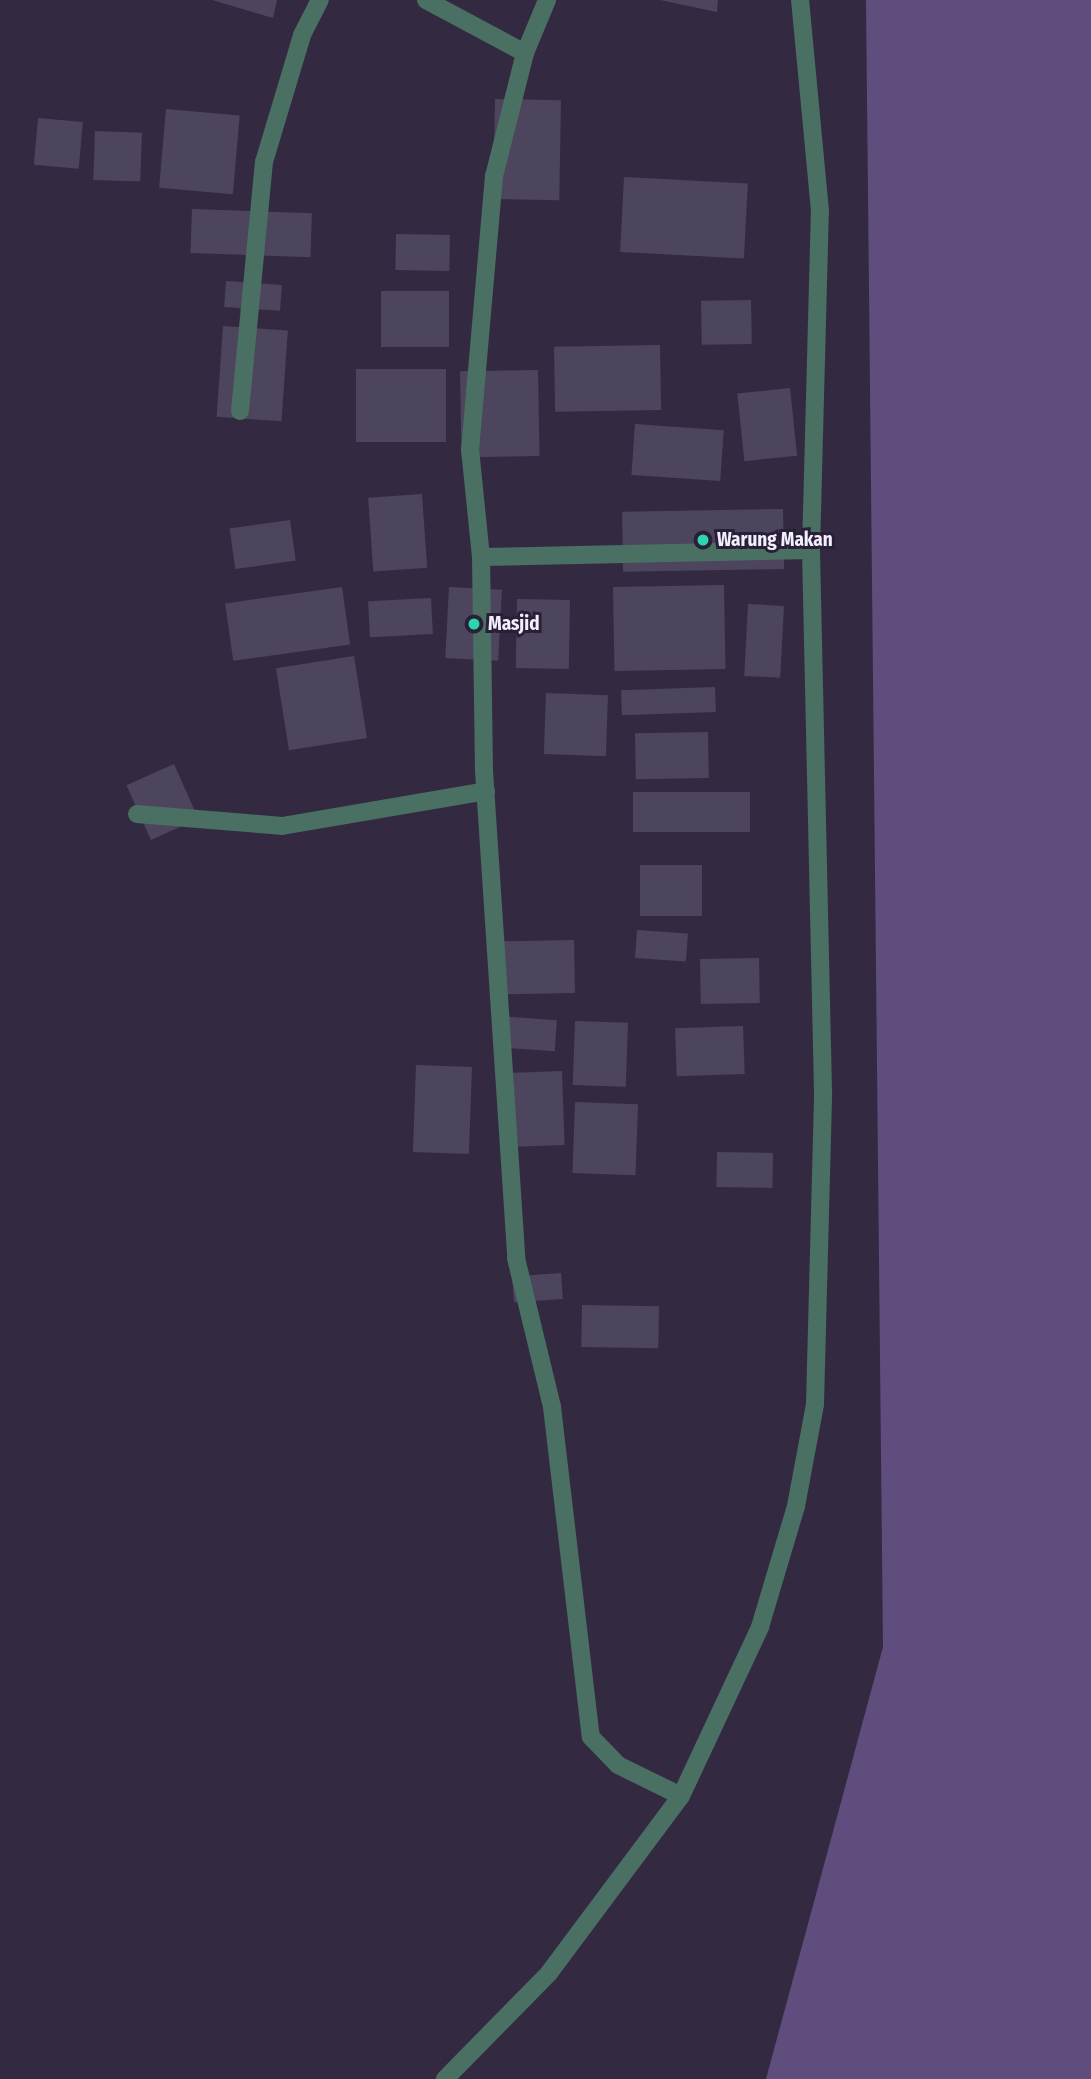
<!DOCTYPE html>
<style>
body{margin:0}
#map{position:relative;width:1091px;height:2079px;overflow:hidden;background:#332a42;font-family:"Fira Sans Condensed",sans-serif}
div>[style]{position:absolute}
.green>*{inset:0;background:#5f4e7d}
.building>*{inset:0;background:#4d445e;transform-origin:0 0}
.minor>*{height:18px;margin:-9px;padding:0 9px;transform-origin:9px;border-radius:9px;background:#4a6f63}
.dots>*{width:19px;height:19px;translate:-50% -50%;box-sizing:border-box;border:4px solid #292038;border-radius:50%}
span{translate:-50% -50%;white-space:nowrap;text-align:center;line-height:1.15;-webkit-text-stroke:6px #292038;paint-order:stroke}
.poi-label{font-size:19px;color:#f3eefe;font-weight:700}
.left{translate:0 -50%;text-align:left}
</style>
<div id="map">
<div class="green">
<div style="clip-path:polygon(866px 0,1091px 0,1091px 2079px,766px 2079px,883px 1647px)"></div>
</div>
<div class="building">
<div style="clip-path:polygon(212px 0,277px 0,273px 18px)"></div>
<div style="clip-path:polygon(660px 0,718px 0,717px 12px)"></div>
<div style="left:495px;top:99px;width:66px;height:100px;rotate:1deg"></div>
<div style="left:166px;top:109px;width:74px;height:79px;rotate:5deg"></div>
<div style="left:38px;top:118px;width:45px;height:47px;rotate:5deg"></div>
<div style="left:95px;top:131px;width:47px;height:49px;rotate:2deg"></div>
<div style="left:624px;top:177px;width:124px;height:75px;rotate:3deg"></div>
<div style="left:192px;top:209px;width:120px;height:44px;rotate:2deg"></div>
<div style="left:396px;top:234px;width:54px;height:36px;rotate:1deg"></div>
<div style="left:226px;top:281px;width:56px;height:26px;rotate:4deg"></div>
<div style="left:381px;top:291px;width:68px;height:56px"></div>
<div style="left:751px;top:300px;width:44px;height:50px;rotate:89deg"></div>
<div style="left:223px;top:326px;width:65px;height:91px;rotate:4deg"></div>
<div style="left:660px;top:345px;width:65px;height:106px;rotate:89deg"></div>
<div style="left:356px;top:369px;width:90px;height:73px"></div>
<div style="left:538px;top:370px;width:86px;height:78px;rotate:89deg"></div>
<div style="left:790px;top:388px;width:68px;height:53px;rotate:84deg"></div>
<div style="left:635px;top:424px;width:89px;height:51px;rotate:4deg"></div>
<div style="left:422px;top:494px;width:74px;height:54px;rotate:86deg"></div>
<div style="left:783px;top:509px;width:60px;height:161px;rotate:89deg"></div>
<div style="left:290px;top:520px;width:41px;height:61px;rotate:82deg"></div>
<div style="left:724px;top:585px;width:84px;height:111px;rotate:89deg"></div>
<div style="left:342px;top:587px;width:58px;height:118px;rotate:82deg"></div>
<div style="left:449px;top:587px;width:53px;height:71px;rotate:3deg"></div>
<div style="left:431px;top:598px;width:36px;height:63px;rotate:87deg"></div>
<div style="left:517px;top:599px;width:53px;height:69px;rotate:1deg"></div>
<div style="left:748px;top:604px;width:36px;height:72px;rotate:3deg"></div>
<div style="left:354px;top:656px;width:83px;height:79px;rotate:81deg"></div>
<div style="left:715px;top:687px;width:25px;height:94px;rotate:88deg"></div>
<div style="left:546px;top:693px;width:62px;height:61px;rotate:2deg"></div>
<div style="left:708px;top:732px;width:46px;height:73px;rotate:89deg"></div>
<div style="left:174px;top:764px;width:60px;height:52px;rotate:66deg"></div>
<div style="left:633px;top:792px;width:117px;height:40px"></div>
<div style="left:640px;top:865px;width:62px;height:51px"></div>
<div style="left:637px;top:930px;width:51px;height:28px;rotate:4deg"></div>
<div style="left:574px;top:940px;width:53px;height:72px;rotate:89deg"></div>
<div style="left:759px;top:958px;width:45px;height:59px;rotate:89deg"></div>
<div style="left:496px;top:1016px;width:61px;height:31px;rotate:4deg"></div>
<div style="left:575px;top:1021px;width:53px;height:64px;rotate:2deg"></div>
<div style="left:743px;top:1026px;width:48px;height:68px;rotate:88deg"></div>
<div style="left:416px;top:1065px;width:56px;height:87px;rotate:2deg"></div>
<div style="left:562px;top:1071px;width:74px;height:58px;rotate:88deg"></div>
<div style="left:575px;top:1102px;width:63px;height:71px;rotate:2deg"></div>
<div style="left:717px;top:1152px;width:56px;height:35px;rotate:1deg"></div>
<div style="left:561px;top:1273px;width:26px;height:49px;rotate:86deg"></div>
<div style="left:582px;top:1305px;width:77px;height:42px;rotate:1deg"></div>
</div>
<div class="minor">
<div style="left:426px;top:0;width:112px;rotate:28.2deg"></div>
<div style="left:547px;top:0;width:57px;rotate:112.5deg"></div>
<div style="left:525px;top:53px;width:127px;rotate:104.1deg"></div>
<div style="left:494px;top:176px;width:274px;rotate:95deg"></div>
<div style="left:470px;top:449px;width:109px;rotate:84.2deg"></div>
<div style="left:481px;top:557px;width:214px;rotate:89.2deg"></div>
<div style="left:484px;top:771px;width:488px;rotate:86.2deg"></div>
<div style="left:516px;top:1258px;width:153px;rotate:76.4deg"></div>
<div style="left:552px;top:1407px;width:332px;rotate:83.3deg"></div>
<div style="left:591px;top:1737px;width:39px;rotate:46deg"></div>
<div style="left:618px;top:1765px;width:70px;rotate:26.2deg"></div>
<div style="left:240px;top:411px;width:250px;rotate:-84.5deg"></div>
<div style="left:264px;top:162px;width:133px;rotate:-73.3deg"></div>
<div style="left:302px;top:35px;width:39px;rotate:-63deg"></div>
<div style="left:481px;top:557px;width:330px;rotate:-1.2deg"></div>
<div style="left:137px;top:814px;width:145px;rotate:4.7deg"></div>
<div style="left:282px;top:826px;width:207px;rotate:-9.7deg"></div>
<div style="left:445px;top:2079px;width:148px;rotate:-45.5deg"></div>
<div style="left:549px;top:1973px;width:221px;rotate:-53.3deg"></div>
<div style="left:681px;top:1796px;width:187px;rotate:-64.9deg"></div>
<div style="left:760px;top:1627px;width:126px;rotate:-73.4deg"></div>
<div style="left:796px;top:1506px;width:104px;rotate:-79.4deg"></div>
<div style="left:815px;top:1404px;width:312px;rotate:-88.5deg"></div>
<div style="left:823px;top:1092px;width:542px;rotate:-91.27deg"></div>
<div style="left:811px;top:550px;width:339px;rotate:-88.5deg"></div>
<div style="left:820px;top:211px;width:212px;rotate:-95.4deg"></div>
</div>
<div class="dots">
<div style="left:703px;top:540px;background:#2cd5ab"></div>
<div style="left:474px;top:624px;background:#2cd5ab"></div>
</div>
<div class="poi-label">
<span class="left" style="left:717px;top:540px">Warung Makan</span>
<span class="left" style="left:488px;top:624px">Masjid</span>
</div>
</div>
